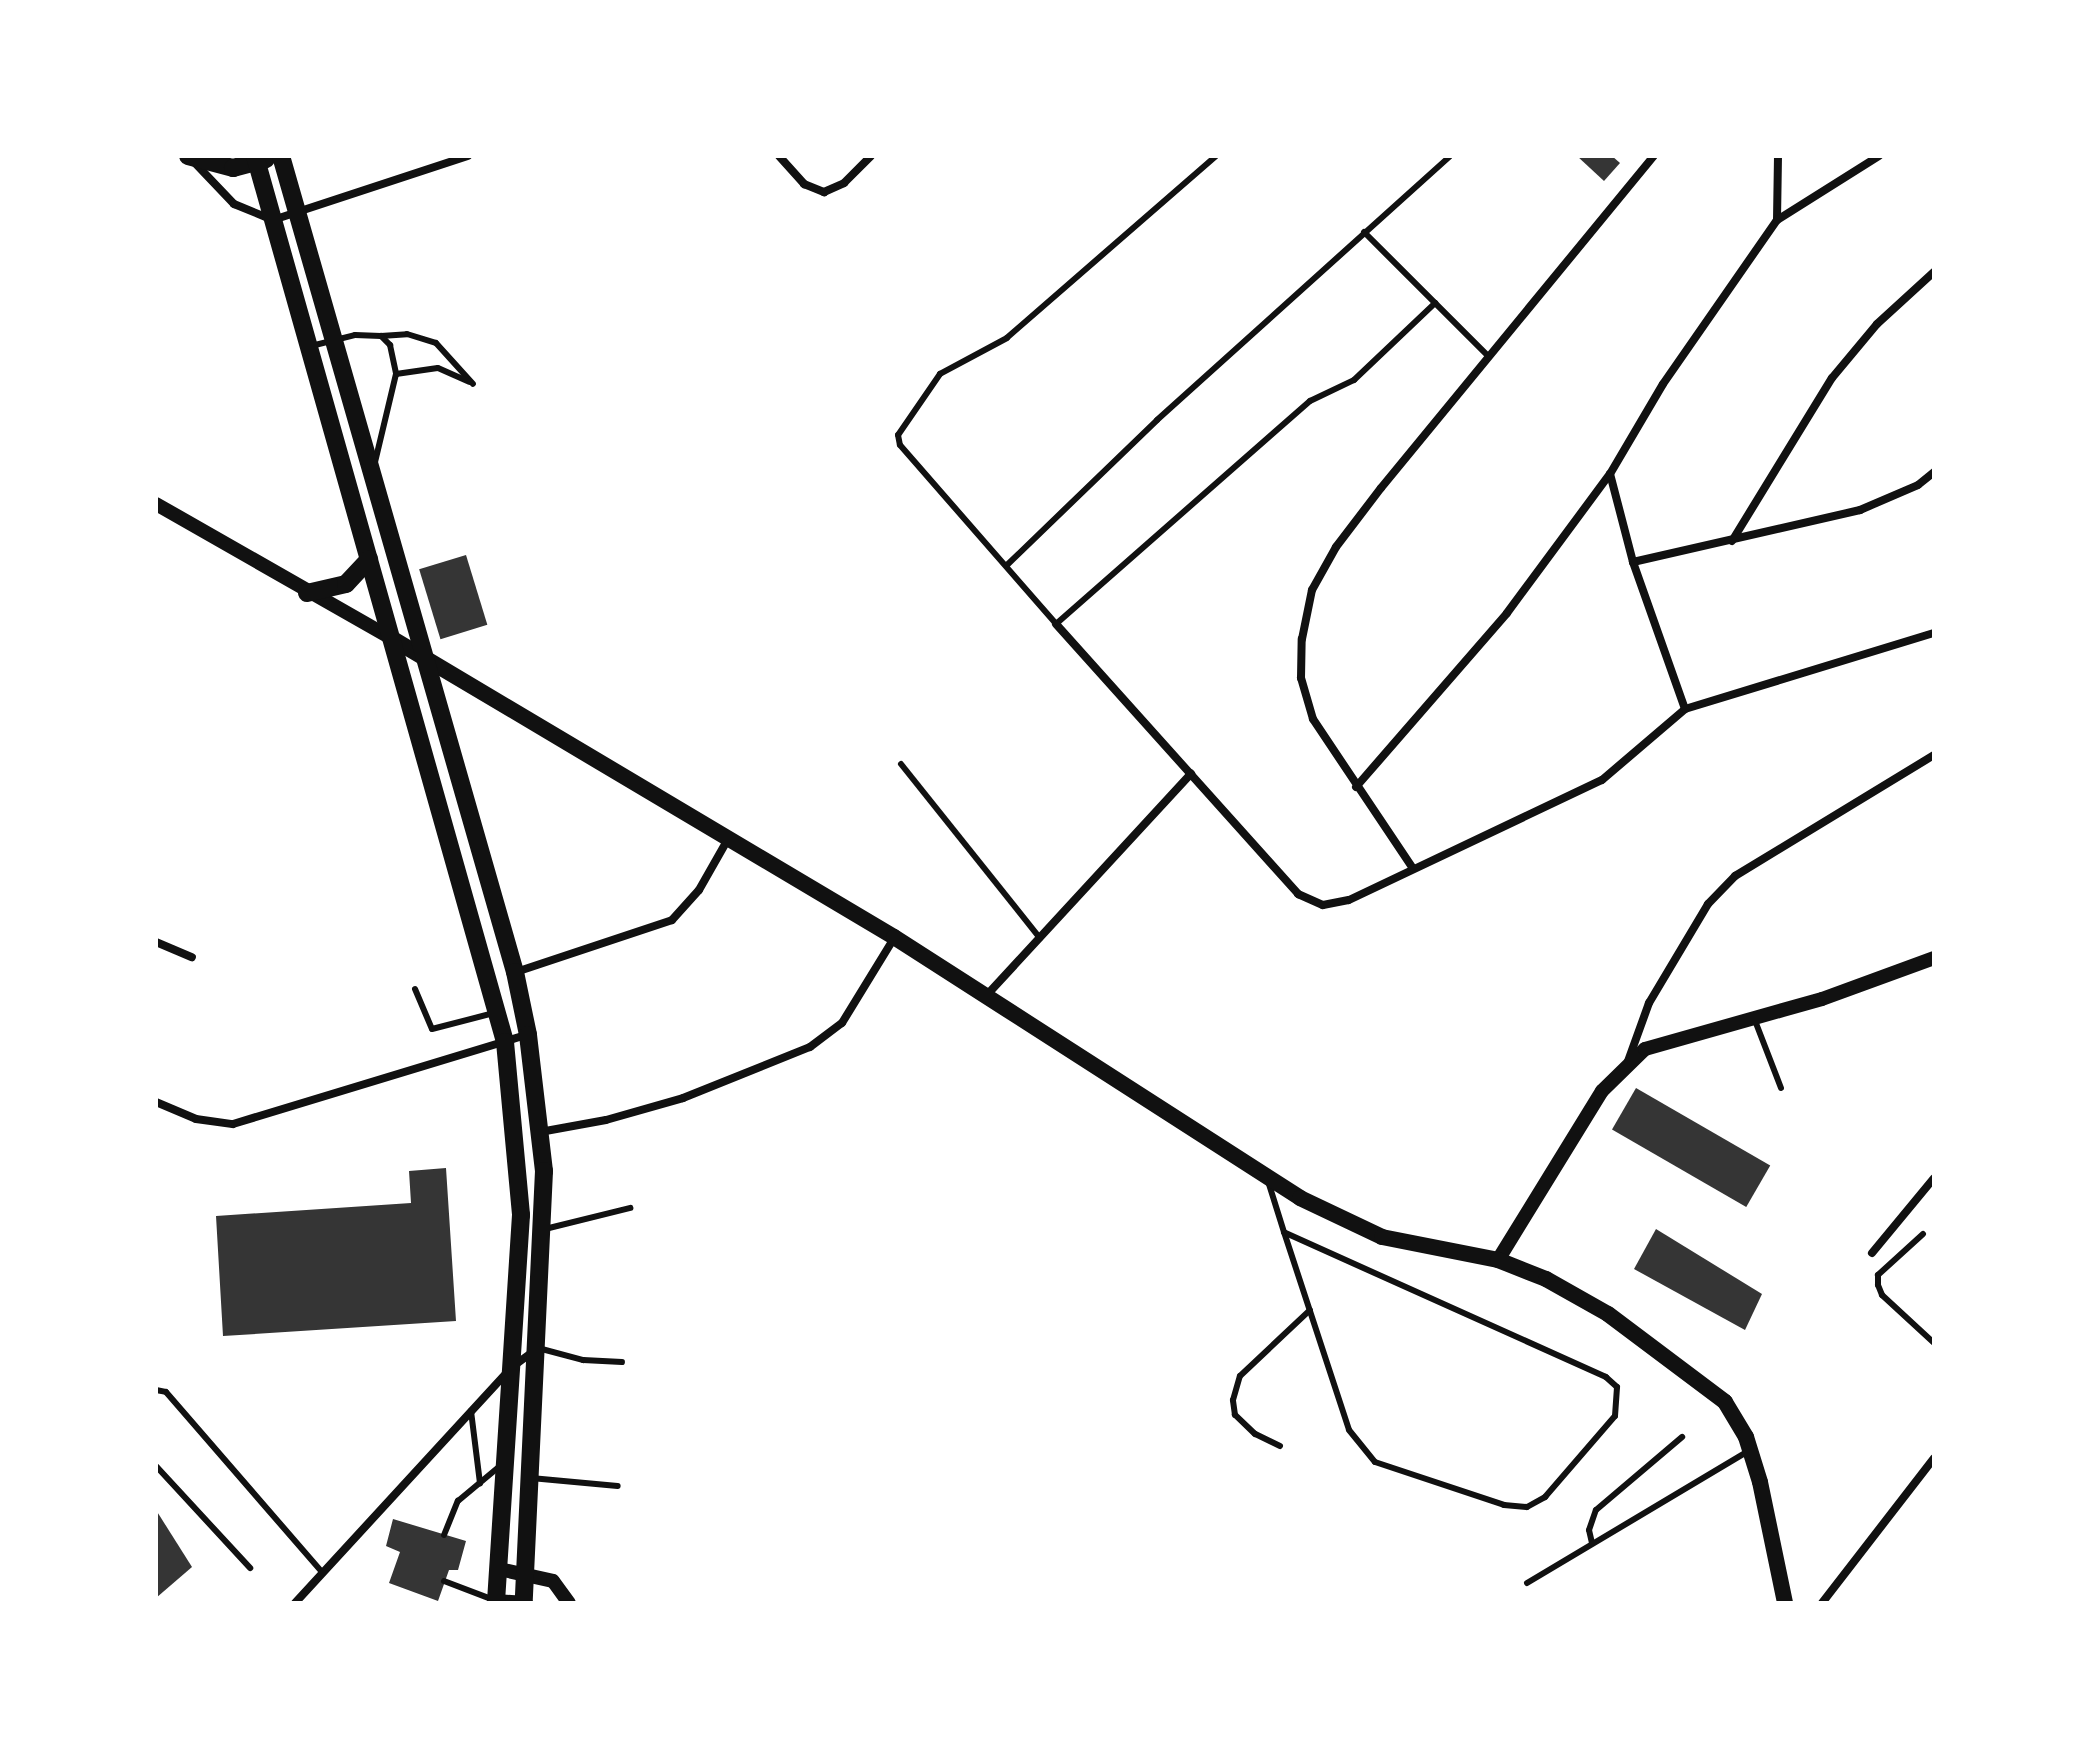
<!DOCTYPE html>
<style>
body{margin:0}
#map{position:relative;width:2090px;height:1759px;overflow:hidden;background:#fff;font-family:Barlow,sans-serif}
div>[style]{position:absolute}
.building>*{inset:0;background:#353535;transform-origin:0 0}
.service>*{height:6px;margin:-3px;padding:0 3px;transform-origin:3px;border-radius:3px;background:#111}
.minor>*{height:8px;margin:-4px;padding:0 4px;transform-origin:4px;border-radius:4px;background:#111}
.tertiary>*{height:14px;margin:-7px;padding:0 7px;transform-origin:7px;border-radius:7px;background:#111}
.secondary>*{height:16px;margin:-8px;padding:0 8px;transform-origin:8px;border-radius:8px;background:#111}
.primary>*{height:18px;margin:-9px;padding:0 9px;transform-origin:9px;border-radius:9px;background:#111}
span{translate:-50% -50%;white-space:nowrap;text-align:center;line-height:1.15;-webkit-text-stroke:7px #fff;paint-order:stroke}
.frame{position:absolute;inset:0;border:158px solid #fff;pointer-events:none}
</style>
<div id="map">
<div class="building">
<div style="clip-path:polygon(1577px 156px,1612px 156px,1620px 163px,1604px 181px)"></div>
<div style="left:466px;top:555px;width:73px;height:49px;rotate:73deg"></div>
<div style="left:1636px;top:1088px;width:155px;height:48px;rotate:30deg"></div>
<div style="clip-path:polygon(446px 1168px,456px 1321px,223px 1336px,216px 1216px,411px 1203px,409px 1171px)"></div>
<div style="clip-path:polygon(1656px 1229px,1762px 1294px,1745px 1330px,1634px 1269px)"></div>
<div style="clip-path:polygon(156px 1510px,192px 1567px,156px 1598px)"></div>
<div style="clip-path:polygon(393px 1519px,466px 1541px,458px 1570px,449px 1570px,438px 1601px,389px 1583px,400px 1552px,386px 1546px)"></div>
</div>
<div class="service">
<div style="left:1216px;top:156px;width:277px;rotate:139deg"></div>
<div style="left:1007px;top:338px;width:76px;rotate:151.8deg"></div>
<div style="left:940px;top:374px;width:74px;rotate:124.5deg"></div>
<div style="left:898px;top:435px;width:10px;rotate:79deg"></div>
<div style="left:900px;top:445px;width:237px;rotate:48.9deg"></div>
<div style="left:1056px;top:624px;width:338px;rotate:-41.3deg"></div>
<div style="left:1310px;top:401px;width:49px;rotate:-25.5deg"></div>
<div style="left:1354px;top:380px;width:112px;rotate:-43.5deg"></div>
<div style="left:1364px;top:232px;width:175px;rotate:45deg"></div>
<div style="left:381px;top:336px;width:26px;rotate:-4deg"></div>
<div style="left:407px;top:334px;width:30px;rotate:17deg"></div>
<div style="left:436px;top:343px;width:55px;rotate:47.9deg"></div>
<div style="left:311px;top:346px;width:45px;rotate:-14deg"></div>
<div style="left:355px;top:335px;width:26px;rotate:2deg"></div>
<div style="left:381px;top:336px;width:13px;rotate:45deg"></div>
<div style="left:390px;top:345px;width:30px;rotate:78deg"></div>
<div style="left:396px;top:374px;width:90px;rotate:103.4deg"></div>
<div style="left:396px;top:374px;width:42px;rotate:-8.1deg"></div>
<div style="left:438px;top:368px;width:34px;rotate:24deg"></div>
<div style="left:1007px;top:565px;width:209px;rotate:-44deg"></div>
<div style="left:1157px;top:420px;width:394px;rotate:-42deg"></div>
<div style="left:901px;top:764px;width:223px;rotate:51.4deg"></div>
<div style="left:415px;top:989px;width:43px;rotate:67deg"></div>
<div style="left:432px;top:1029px;width:64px;rotate:-14.5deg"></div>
<div style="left:1754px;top:1018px;width:75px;rotate:68.9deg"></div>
<div style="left:1268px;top:1181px;width:53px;rotate:72.6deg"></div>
<div style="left:1284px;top:1232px;width:208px;rotate:71.8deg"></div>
<div style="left:1349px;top:1430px;width:41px;rotate:50.9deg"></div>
<div style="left:1375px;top:1462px;width:136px;rotate:18.4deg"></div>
<div style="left:1504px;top:1505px;width:23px;rotate:5deg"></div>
<div style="left:1527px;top:1507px;width:21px;rotate:-29deg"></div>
<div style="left:1545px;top:1497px;width:107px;rotate:-49.2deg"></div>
<div style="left:1615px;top:1416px;width:29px;rotate:-86deg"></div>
<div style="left:1617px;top:1387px;width:15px;rotate:-138deg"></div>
<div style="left:1606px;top:1377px;width:353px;rotate:-155.8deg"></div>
<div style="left:545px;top:1229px;width:88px;rotate:-13.9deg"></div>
<div style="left:1923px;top:1234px;width:61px;rotate:137.7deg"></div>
<div style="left:1878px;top:1275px;width:10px;rotate:90deg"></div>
<div style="left:1878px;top:1285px;width:11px;rotate:68deg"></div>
<div style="left:1882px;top:1295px;width:71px;rotate:42.7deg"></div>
<div style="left:538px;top:1348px;width:47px;rotate:14.9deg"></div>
<div style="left:583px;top:1360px;width:39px;rotate:3deg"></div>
<div style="left:156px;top:1390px;width:10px;rotate:11deg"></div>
<div style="left:166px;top:1392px;width:238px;rotate:49.1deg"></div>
<div style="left:471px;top:1411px;width:73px;rotate:82.9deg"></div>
<div style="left:1280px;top:1446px;width:28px;rotate:-154deg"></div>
<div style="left:1255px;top:1434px;width:28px;rotate:-136deg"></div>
<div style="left:1235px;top:1415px;width:15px;rotate:-98deg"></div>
<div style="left:1233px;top:1400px;width:25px;rotate:-74deg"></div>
<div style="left:1240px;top:1376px;width:96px;rotate:-43.3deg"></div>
<div style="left:156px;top:1466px;width:139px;rotate:47.3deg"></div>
<div style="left:531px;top:1478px;width:87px;rotate:5.3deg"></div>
<div style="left:444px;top:1535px;width:37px;rotate:-68deg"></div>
<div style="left:458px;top:1501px;width:55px;rotate:-39.8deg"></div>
<div style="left:1592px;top:1543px;width:13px;rotate:-103deg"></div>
<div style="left:1589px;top:1530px;width:21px;rotate:-71deg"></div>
<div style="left:1596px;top:1510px;width:113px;rotate:-40.3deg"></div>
<div style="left:444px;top:1581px;width:53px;rotate:20.8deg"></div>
<div style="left:1527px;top:1583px;width:256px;rotate:-30.8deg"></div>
</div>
<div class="minor">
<div style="left:779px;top:156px;width:38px;rotate:48deg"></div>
<div style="left:804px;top:184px;width:22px;rotate:22deg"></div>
<div style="left:824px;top:192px;width:22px;rotate:-24deg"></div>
<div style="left:844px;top:183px;width:38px;rotate:-45deg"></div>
<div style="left:194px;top:162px;width:58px;rotate:46.4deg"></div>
<div style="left:234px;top:204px;width:42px;rotate:22.3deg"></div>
<div style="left:273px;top:220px;width:205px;rotate:-18.2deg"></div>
<div style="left:1777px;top:220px;width:64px;rotate:-89.1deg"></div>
<div style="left:1732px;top:541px;width:191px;rotate:-58.5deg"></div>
<div style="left:1832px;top:378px;width:70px;rotate:-50.2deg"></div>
<div style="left:1877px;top:324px;width:77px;rotate:-42.4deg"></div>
<div style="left:1633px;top:562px;width:233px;rotate:-12.9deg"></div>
<div style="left:1860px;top:510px;width:63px;rotate:-23.3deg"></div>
<div style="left:1918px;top:485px;width:21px;rotate:-39deg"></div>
<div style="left:1056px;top:624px;width:363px;rotate:48.1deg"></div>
<div style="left:1298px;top:894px;width:27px;rotate:24deg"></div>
<div style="left:1323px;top:905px;width:26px;rotate:-11deg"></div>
<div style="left:1349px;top:900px;width:280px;rotate:-25.4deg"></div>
<div style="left:1602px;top:780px;width:109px;rotate:-40.5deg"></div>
<div style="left:1685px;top:709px;width:260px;rotate:-17deg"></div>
<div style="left:1685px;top:709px;width:156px;rotate:-109.5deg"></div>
<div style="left:1633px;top:562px;width:91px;rotate:-104.6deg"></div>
<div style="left:1610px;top:474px;width:104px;rotate:-59.5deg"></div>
<div style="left:1663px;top:384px;width:200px;rotate:-55.2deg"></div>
<div style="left:1777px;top:220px;width:120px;rotate:-32.1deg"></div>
<div style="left:1356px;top:787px;width:230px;rotate:-49deg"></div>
<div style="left:1507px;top:613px;width:173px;rotate:-53.5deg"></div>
<div style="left:1412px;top:867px;width:178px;rotate:-123.8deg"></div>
<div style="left:1313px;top:719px;width:43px;rotate:-106.3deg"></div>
<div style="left:1301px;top:678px;width:39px;rotate:-89deg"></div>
<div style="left:1302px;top:639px;width:50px;rotate:-78.5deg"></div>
<div style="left:1312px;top:590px;width:49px;rotate:-60.8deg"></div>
<div style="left:1336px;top:547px;width:74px;rotate:-52.7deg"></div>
<div style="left:1381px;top:488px;width:430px;rotate:-50.6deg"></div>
<div style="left:156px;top:942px;width:39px;rotate:23deg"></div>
<div style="left:516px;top:972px;width:164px;rotate:-18.4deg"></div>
<div style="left:672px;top:920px;width:40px;rotate:-48deg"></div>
<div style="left:699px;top:890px;width:59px;rotate:-60.4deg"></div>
<div style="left:985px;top:997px;width:304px;rotate:-47.3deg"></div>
<div style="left:1628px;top:1061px;width:62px;rotate:-70.1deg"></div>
<div style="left:1649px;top:1003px;width:115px;rotate:-59.2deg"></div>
<div style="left:1708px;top:904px;width:39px;rotate:-46deg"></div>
<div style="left:1735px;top:876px;width:233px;rotate:-31.3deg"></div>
<div style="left:156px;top:1102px;width:43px;rotate:23deg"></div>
<div style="left:196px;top:1119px;width:37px;rotate:8deg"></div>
<div style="left:233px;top:1124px;width:306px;rotate:-16.9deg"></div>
<div style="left:540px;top:1132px;width:67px;rotate:-10.3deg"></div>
<div style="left:606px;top:1120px;width:80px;rotate:-15.9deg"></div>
<div style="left:683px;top:1098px;width:137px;rotate:-21.9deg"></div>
<div style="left:810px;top:1047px;width:40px;rotate:-37deg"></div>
<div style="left:842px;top:1023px;width:100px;rotate:-58.5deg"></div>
<div style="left:1872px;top:1253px;width:97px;rotate:-50.4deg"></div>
<div style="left:295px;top:1603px;width:321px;rotate:-47.4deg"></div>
<div style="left:512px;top:1367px;width:27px;rotate:-36deg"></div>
<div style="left:1822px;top:1603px;width:183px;rotate:-52.3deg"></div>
</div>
<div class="tertiary">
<div style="left:156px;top:504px;width:271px;rotate:29.7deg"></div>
<div style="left:1498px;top:1260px;width:198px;rotate:-58.4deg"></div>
<div style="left:1602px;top:1091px;width:60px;rotate:-44.3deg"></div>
<div style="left:1645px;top:1049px;width:184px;rotate:-15.8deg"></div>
<div style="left:1822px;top:999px;width:119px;rotate:-20.1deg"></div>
<div style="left:499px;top:1569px;width:55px;rotate:12.5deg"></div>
<div style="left:553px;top:1581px;width:27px;rotate:54deg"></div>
<div style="left:496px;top:1601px;width:30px;rotate:4deg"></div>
</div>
<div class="secondary">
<div style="left:391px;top:638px;width:585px;rotate:30.73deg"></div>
<div style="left:894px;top:937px;width:483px;rotate:32.7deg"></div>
<div style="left:1300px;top:1198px;width:91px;rotate:25.4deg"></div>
<div style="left:1382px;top:1237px;width:118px;rotate:11.2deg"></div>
<div style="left:1498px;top:1260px;width:52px;rotate:21.6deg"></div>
<div style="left:1546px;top:1279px;width:71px;rotate:29.4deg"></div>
<div style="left:1608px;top:1314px;width:146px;rotate:36.9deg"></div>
<div style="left:1725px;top:1402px;width:41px;rotate:59deg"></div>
<div style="left:1746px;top:1437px;width:47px;rotate:72.7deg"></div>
<div style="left:1760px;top:1482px;width:124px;rotate:78.3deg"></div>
</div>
<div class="primary">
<div style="left:188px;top:156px;width:47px;rotate:14.9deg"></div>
<div style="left:233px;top:168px;width:34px;rotate:-15deg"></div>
<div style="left:255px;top:156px;width:921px;rotate:74.24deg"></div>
<div style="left:505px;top:1042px;width:174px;rotate:84.7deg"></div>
<div style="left:521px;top:1215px;width:389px;rotate:93.7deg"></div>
<div style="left:281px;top:156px;width:849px;rotate:74deg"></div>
<div style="left:515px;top:972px;width:64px;rotate:78.3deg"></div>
<div style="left:528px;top:1035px;width:137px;rotate:83.3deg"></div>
<div style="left:544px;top:1171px;width:432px;rotate:92.7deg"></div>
<div style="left:307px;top:593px;width:40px;rotate:-13deg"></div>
<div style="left:346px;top:584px;width:34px;rotate:-47deg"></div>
</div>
<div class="frame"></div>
</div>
